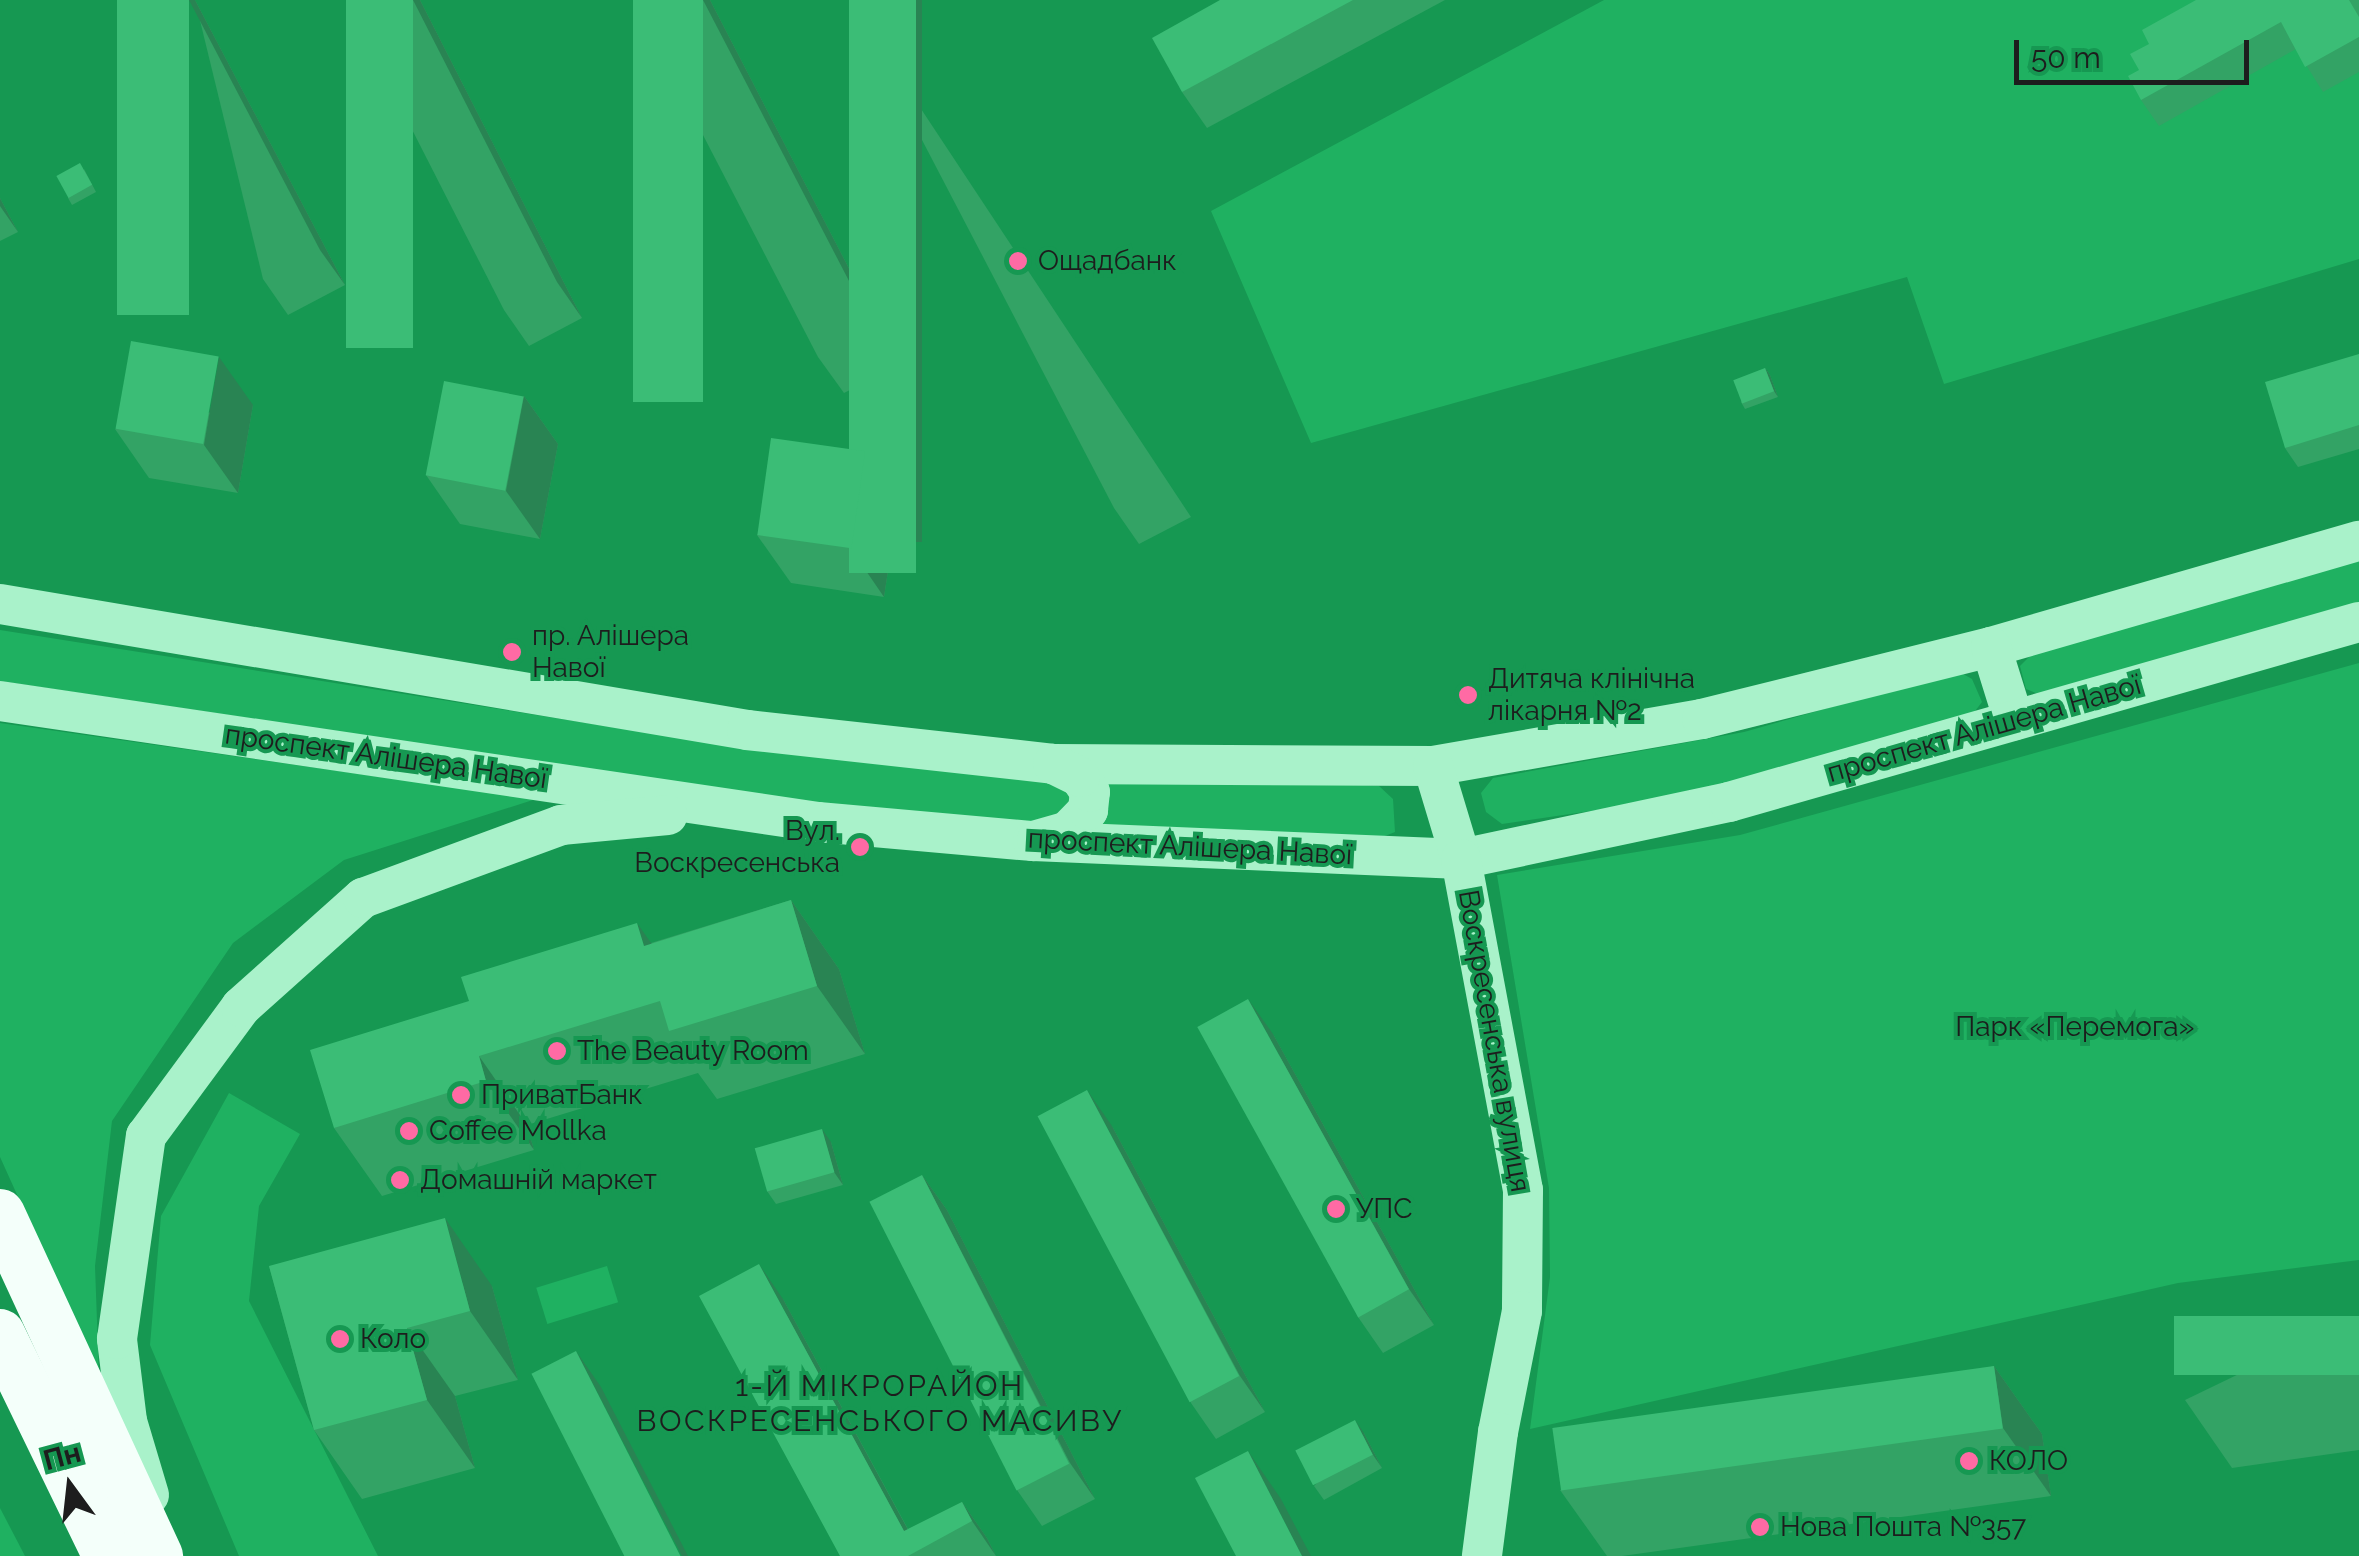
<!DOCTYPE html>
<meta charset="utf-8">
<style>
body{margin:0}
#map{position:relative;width:2359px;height:1556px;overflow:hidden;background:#169852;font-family:Raleway,sans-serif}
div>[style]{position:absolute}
.green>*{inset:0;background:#1fb161;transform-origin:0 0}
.minor>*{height:40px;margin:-20px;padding:0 20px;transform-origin:20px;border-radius:20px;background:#a9f2ca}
.major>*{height:50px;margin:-25px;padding:0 25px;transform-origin:25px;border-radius:25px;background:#f4fffa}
.wall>*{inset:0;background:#33a365}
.shaded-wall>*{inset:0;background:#298453;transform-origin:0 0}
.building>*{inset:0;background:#3bbd76;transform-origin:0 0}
.dots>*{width:28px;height:28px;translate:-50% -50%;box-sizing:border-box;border:5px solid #169852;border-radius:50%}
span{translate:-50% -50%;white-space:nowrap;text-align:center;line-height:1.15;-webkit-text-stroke:8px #169852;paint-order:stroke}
.poi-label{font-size:28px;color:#1d1d1d}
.left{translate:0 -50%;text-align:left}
.right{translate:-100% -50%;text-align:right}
.street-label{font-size:28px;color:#1d1d1d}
.park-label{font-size:28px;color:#1b1d1c}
.neighbourhood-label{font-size:30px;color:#1d1d1d;letter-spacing:2.5px}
.north{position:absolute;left:20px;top:1436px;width:100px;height:100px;-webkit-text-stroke:8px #169852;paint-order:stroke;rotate:345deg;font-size:28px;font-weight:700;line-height:40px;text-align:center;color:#1d1d1d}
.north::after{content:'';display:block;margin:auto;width:35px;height:45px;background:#1d1d1d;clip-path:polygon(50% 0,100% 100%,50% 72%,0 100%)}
.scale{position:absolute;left:2014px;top:40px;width:235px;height:45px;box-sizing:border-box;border:5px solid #1d1d1d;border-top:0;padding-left:12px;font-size:30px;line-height:35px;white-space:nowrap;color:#1d1d1d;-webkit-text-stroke:8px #169852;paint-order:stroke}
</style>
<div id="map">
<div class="green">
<div style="clip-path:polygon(1604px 0,2359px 0,2359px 259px,1944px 384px,1907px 277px,1311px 443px,1211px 211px)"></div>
<div style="clip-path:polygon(2359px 559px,2359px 609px,2043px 696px,2026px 689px,2020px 666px,2035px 651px)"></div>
<div style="clip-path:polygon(0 630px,738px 747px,1379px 786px,1393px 799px,1395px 832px,1375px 840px,995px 829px,821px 804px,0 681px)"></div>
<div style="clip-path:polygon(2359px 663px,2359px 1260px,2178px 1283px,1530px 1429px,1550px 1277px,1549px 1188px,1497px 875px,1740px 835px)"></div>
<div style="clip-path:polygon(1958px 671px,1972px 679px,1982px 702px,1969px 719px,1673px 799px,1502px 824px,1486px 812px,1481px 793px,1493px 778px,1744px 732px)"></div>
<div style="clip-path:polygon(0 723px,536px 799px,344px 860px,233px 943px,112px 1121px,95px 1266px,99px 1376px,0 1157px)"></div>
<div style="clip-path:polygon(229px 1093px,300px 1134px,259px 1206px,249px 1301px,378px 1556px,239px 1556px,150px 1345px,161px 1216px)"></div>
<div style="left:607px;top:1266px;width:38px;height:74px;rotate:73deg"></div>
<div style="clip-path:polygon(0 1508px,25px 1556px,0 1556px)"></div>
</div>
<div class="minor">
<div style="left:0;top:604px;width:758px;rotate:9.57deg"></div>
<div style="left:747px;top:730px;width:308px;rotate:6.3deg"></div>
<div style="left:1053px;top:764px;width:380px;rotate:0.3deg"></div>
<div style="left:1433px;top:766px;width:273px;rotate:-9.9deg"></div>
<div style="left:1702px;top:719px;width:298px;rotate:-14deg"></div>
<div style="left:1991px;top:647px;width:383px;rotate:-16.1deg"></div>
<div style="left:1991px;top:647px;width:77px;rotate:72.7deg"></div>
<div style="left:0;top:701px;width:827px;rotate:8.41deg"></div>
<div style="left:818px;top:822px;width:216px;rotate:5.1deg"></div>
<div style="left:1033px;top:841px;width:428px;rotate:2.4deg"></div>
<div style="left:1461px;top:859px;width:274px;rotate:-12deg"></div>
<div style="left:1729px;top:802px;width:655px;rotate:-15.95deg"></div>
<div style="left:1433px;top:766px;width:97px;rotate:73.2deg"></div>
<div style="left:1461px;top:859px;width:337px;rotate:79.4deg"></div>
<div style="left:1523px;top:1190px;width:121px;rotate:90.5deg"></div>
<div style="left:1522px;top:1311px;width:123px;rotate:101.2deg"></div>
<div style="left:1498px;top:1432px;width:125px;rotate:97.4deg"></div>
<div style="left:1037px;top:840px;width:32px;rotate:-16deg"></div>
<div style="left:1068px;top:831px;width:29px;rotate:-46deg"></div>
<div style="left:1088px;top:810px;width:18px;rotate:-84deg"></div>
<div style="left:1090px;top:792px;width:18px;rotate:-124deg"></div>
<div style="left:1080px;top:777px;width:30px;rotate:-154deg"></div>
<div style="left:149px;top:1495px;width:77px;rotate:-106.6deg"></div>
<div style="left:127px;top:1421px;width:83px;rotate:-97deg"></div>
<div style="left:117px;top:1339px;width:205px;rotate:-81.9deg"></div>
<div style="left:146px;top:1136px;width:160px;rotate:-53.6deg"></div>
<div style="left:241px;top:1007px;width:164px;rotate:-41.8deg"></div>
<div style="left:363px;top:898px;width:211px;rotate:-20.2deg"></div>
<div style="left:561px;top:825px;width:107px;rotate:-5.3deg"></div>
</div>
<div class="major">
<div style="left:0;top:1214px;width:377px;rotate:65.2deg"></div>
<div style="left:0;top:1334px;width:247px;rotate:64.1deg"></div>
</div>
<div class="wall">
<div style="clip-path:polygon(195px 0,345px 285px,288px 315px,263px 279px)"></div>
<div style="clip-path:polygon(346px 0,420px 0,582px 318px,529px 346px,504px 310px)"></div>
<div style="clip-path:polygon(633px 0,710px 0,899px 365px,844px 393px,818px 357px)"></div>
<div style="clip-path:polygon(849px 0,1191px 517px,1139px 544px,1114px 508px)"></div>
<div style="clip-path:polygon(1220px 0,1445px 0,1207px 128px,1182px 92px)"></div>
<div style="clip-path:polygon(2196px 0,2359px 0,2359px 72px,2323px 92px,2296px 49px,2159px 126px,2141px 100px,2139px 70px,2149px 44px)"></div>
<div style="clip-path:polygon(84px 169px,96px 192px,72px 205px,68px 198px)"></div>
<div style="clip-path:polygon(0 198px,18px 232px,0 241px)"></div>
<div style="clip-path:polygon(2359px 354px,2359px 449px,2298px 467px,2285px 448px)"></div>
<div style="clip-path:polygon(1765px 368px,1770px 375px,1778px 397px,1745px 409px,1741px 402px)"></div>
<div style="clip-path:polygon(524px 396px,558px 444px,540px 539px,460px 524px,426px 475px)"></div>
<div style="clip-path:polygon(253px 405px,238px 493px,149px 478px,115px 429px)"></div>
<div style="clip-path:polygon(865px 452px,899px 500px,884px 597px,791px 583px,757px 535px)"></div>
<div style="clip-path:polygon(791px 900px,839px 969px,865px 1054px,717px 1099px,698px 1073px,527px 1125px,534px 1150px,382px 1196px,334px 1128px,651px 943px)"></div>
<div style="clip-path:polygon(1273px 1034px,1434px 1325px,1383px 1353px,1358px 1317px)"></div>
<div style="clip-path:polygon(1112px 1126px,1265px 1412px,1216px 1439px,1191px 1403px)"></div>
<div style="clip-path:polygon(831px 1142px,843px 1185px,776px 1204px,767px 1191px)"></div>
<div style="clip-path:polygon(922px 1175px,947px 1210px,1095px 1499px,1042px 1526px,1017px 1490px)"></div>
<div style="clip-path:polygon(269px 1266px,492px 1286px,518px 1380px,455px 1396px,475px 1468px,362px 1499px,314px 1430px)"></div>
<div style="clip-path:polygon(783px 1299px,908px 1529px,962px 1502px,987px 1538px,996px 1556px,840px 1556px)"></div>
<div style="clip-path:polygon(2359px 1316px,2359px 1450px,2232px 1468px,2185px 1400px)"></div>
<div style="clip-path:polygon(1994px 1366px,2042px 1434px,2051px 1496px,1622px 1556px,1607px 1556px,1560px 1490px)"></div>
<div style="clip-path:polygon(1364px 1433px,1382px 1468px,1324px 1500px,1314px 1486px)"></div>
</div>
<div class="shaded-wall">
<div style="clip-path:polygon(189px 0,195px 0,345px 285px,320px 250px)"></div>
<div style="clip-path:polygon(413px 0,420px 0,582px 318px,557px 282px)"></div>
<div style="clip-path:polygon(703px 0,710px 0,899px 365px,874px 329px)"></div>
<div style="left:916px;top:0;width:6px;height:542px"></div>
<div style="clip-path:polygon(0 198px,18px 232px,0 206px)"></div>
<div style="clip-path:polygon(219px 357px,253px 405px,238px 493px,204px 445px)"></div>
<div style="clip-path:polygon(1765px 368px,1770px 375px,1778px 397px,1774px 391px)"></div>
<div style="clip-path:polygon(524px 396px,558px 444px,540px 539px,506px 491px)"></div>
<div style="clip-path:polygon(865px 452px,899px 500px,884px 597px,851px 549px)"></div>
<div style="clip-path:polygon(791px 900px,839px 969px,865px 1054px,817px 986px)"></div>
<div style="clip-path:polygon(637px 923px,685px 991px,644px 946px)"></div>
<div style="clip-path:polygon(1248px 999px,1273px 1034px,1434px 1325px,1409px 1289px)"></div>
<div style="clip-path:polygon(479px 1056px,527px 1125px,534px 1150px,486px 1081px)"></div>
<div style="clip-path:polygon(1087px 1090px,1112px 1126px,1265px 1412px,1240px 1376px)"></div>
<div style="clip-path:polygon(822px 1129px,831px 1142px,843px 1185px,834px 1172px)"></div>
<div style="clip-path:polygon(922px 1175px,947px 1210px,1095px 1499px,1070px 1463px)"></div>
<div style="clip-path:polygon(445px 1218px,492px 1286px,518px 1380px,470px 1311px)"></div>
<div style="clip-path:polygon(759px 1264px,783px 1299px,919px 1550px,904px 1531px)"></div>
<div style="clip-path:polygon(407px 1328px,455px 1396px,475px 1468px,427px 1400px)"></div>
<div style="clip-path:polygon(576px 1351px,601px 1387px,688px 1556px,682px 1556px)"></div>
<div style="clip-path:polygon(1994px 1366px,2042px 1434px,2051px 1496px,2003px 1428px)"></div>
<div style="clip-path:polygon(1355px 1420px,1364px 1433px,1382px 1468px,1373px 1455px)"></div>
<div style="clip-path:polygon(1248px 1451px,1281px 1499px,1311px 1556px,1302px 1556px)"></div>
<div style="clip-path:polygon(962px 1502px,987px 1538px,996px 1556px,972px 1521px)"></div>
</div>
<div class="building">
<div style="left:117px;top:0;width:72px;height:315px"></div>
<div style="left:346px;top:0;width:67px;height:348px"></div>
<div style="left:633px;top:0;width:70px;height:402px"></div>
<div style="left:849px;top:0;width:67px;height:573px"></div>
<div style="clip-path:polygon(1220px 0,1353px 0,1182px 92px,1152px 38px)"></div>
<div style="clip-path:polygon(2196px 0,2349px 0,2359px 17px,2359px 37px,2305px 67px,2281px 22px,2141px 100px,2128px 76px,2139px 70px,2130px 54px,2149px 44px,2142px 30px)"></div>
<div style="left:80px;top:163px;width:25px;height:27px;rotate:61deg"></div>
<div style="left:131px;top:341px;width:89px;height:89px;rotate:10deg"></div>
<div style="clip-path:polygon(2359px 354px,2359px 425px,2285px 448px,2265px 382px)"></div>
<div style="left:1765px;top:368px;width:25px;height:34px;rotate:69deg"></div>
<div style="left:444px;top:381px;width:81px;height:96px;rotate:11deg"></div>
<div style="left:771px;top:438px;width:95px;height:98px;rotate:8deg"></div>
<div style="clip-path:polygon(791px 900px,817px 986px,669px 1031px,660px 1001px,479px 1056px,486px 1081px,334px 1128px,310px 1050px,469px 1001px,461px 977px,637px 923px,644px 946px)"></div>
<div style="left:1248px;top:999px;width:332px;height:58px;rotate:61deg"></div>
<div style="left:1087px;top:1090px;width:324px;height:56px;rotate:62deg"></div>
<div style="left:822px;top:1129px;width:45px;height:70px;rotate:74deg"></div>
<div style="left:922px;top:1175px;width:324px;height:59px;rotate:63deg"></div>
<div style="clip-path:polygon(445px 1218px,470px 1311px,407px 1328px,427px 1400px,314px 1430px,269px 1266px)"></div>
<div style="clip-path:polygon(759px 1264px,904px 1531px,962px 1502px,972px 1521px,908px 1556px,840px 1556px,699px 1296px)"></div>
<div style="left:2359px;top:1316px;width:59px;height:185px;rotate:90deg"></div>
<div style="left:576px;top:1351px;width:231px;height:50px;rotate:63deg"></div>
<div style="left:1994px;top:1366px;width:63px;height:446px;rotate:82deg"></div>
<div style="left:1355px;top:1420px;width:39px;height:67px;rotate:63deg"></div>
<div style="clip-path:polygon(1248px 1451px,1302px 1556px,1236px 1556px,1195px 1478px)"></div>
</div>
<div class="dots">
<div style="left:1018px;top:261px;background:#ff6aa4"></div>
<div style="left:512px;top:652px;background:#ff6aa4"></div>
<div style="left:1468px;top:695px;background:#ff6aa4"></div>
<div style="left:860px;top:847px;background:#ff6aa4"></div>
<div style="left:557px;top:1051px;background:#ff6aa4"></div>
<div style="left:461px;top:1095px;background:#ff6aa4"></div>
<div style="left:409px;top:1131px;background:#ff6aa4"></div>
<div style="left:400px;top:1180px;background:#ff6aa4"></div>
<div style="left:1336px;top:1209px;background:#ff6aa4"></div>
<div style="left:340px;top:1339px;background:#ff6aa4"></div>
<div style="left:1969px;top:1461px;background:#ff6aa4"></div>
<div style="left:1760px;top:1527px;background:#ff6aa4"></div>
</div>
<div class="poi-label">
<span class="left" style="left:1038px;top:261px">Ощадбанк</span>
<span class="left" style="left:532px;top:652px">пр. Алішера<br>Навої</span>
<span class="left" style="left:1488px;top:695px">Дитяча клінічна<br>лікарня №2</span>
<span class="right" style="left:840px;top:847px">Вул.<br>Воскресенська</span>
<span class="left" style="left:577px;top:1051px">The Beauty Room</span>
<span class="left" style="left:481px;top:1095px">ПриватБанк</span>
<span class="left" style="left:429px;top:1131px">Coffee Mollka</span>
<span class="left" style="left:420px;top:1180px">Домашній маркет</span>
<span class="left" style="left:1356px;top:1209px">УПС</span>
<span class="left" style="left:360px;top:1339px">Коло</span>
<span class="left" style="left:1989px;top:1461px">КОЛО</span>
<span class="left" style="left:1780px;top:1527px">Нова Пошта №357</span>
</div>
<div class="street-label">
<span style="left:1984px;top:729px;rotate:-16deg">проспект Алішера Навої</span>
<span style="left:386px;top:757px;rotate:8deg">проспект Алішера Навої</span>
<span style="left:1190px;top:847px;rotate:3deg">проспект Алішера Навої</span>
<span style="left:1494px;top:1041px;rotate:80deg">Воскресенська вулиця</span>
</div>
<div class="park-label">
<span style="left:2075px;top:1027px">Парк «Перемога»</span>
</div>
<div class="neighbourhood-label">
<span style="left:880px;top:1403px">1-Й МІКРОРАЙОН<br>ВОСКРЕСЕНСЬКОГО МАСИВУ</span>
</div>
<div class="north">Пн</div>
<div class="scale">50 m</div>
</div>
